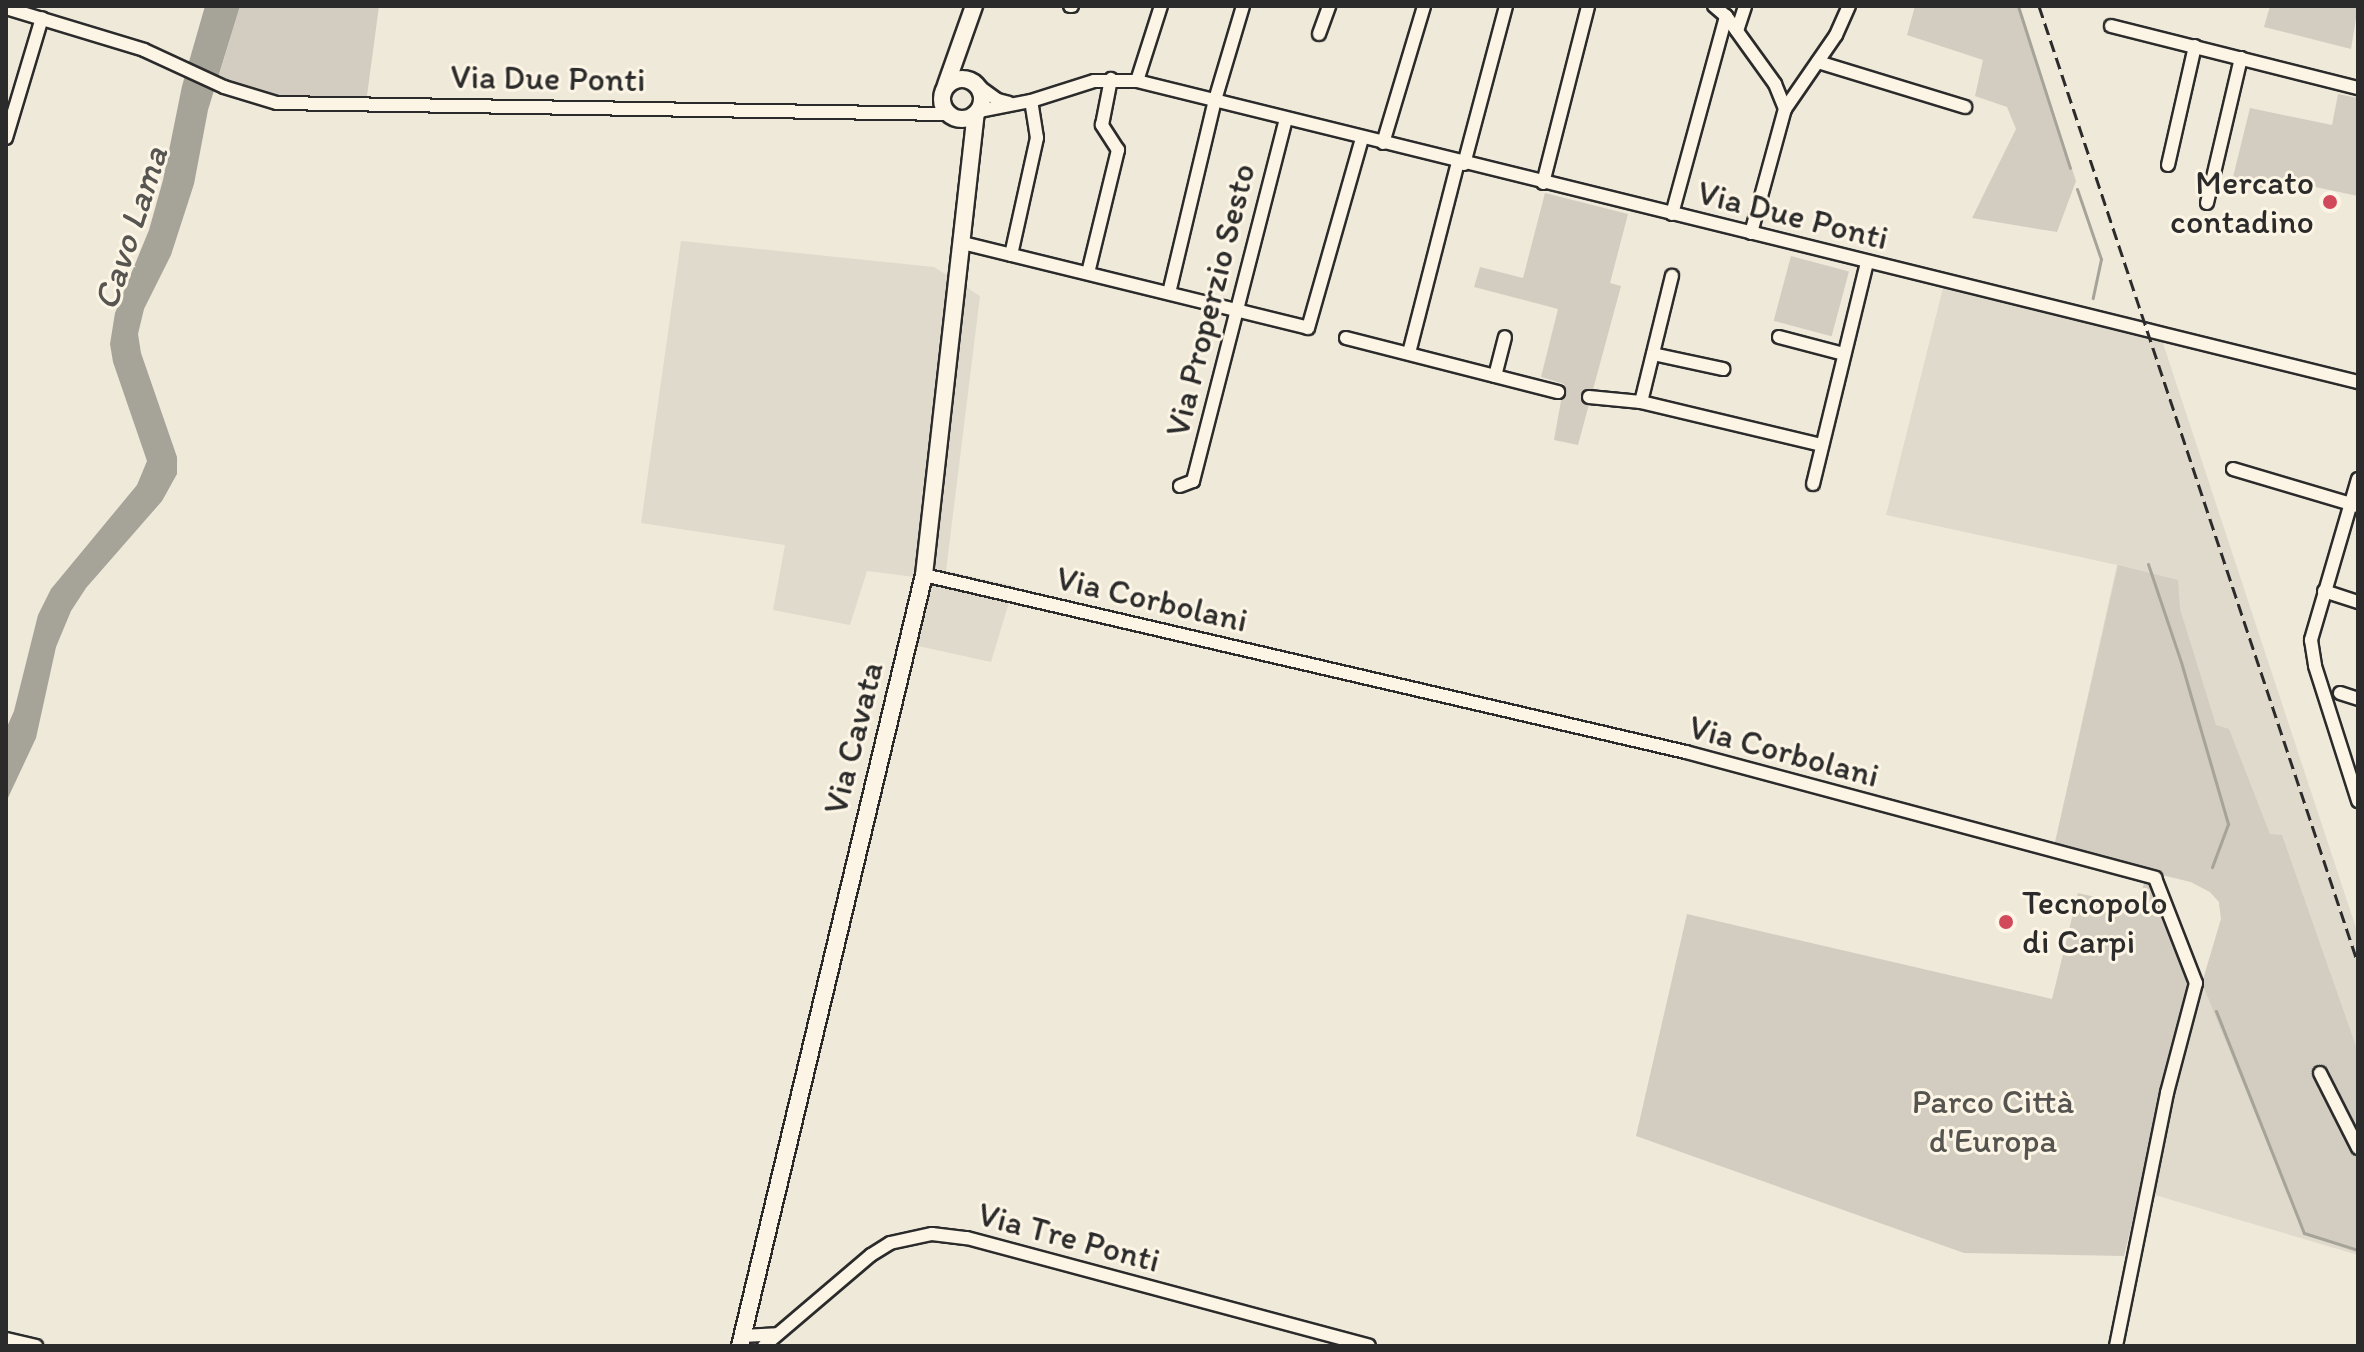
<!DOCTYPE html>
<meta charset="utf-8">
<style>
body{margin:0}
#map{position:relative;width:2364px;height:1352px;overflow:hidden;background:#efe9da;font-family:Itim,sans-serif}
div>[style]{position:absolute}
.built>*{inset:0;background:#e0dacc}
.green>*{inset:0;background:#d2cdc0;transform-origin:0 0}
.water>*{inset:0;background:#a6a399}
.stream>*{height:3px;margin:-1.5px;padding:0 1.5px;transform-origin:1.5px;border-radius:1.5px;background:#a6a399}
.roads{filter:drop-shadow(2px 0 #2b2b2b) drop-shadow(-2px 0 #2b2b2b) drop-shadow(0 2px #2b2b2b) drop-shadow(0 -2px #2b2b2b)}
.minor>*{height:12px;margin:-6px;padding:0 6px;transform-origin:6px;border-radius:6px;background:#fcf5e5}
.major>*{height:16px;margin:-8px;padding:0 8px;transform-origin:8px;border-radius:8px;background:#fcf5e5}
.major>.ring{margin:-8px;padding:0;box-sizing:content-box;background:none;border:16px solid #fcf5e5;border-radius:50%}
.rail>*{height:3px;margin-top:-1.5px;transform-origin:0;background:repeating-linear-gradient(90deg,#2b2b2b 0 12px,transparent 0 18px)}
.dots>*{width:22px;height:22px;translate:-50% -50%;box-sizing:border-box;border:4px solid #fcf5e5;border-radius:50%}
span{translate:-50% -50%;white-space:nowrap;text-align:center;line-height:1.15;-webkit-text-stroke:6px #fcf5e5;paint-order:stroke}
.street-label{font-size:34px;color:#2b2b2b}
.poi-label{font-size:34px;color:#2b2b2b}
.right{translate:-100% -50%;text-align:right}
.left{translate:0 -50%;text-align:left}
.park-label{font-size:34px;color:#555450}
.water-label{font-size:36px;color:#565552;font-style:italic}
.frame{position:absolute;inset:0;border:8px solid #2b2b2b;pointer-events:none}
</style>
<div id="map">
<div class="built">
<div style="clip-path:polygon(681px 241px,934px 267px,980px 296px,946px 571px,1014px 586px,991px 662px,909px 644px,923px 578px,867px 571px,850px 625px,773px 610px,785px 545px,641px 523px)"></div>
<div style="clip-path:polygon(1943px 288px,2161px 337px,2358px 934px,2358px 1255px,2148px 1193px,2187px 1036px,2221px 919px,2219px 902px,2210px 892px,2191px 882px,2053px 851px,2117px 565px,1886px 515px)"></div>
</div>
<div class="green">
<div style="clip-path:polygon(240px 6px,379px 6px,366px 103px,268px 99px,214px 92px)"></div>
<div style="clip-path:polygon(1915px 6px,2019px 6px,2076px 181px,2057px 232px,1972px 218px,2016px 129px,2007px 107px,1975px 96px,1983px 60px,1907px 35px)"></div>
<div style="clip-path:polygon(2270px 6px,2358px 6px,2351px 49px,2264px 27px)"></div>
<div style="clip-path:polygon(2338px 94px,2358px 98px,2358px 196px,2287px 181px,2284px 194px,2232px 181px,2250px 108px,2332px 125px)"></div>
<div style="clip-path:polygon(1545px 193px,1628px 214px,1610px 283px,1621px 286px,1578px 445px,1554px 440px,1564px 384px,1541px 377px,1558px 309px,1474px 287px,1480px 267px,1523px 278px)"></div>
<div style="left:1791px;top:256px;width:60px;height:67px;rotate:15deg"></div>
<div style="clip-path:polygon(2118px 565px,2178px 580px,2180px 609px,2216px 725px,2229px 729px,2270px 834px,2282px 835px,2358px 1052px,2358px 1253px,2304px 1233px,2202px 983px,2221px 919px,2219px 902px,2210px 892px,2191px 882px,2054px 847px)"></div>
<div style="clip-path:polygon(2145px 879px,2154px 882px,2191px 980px,2124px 1256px,1964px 1253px,1636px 1136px,1687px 914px,2052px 999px,2078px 893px,2138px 907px)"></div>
</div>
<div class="water">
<div style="clip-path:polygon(205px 6px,240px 6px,208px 110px,194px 184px,171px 255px,144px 309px,138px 334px,141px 353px,177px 457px,177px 474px,162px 501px,86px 588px,71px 611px,56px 647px,36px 738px,6px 802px,6px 729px,14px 711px,38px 615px,51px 589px,137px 485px,147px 461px,113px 362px,110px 344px,115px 313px,149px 230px,163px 180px,182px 86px)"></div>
</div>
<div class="stream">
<div style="left:2018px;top:6px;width:170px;rotate:72.2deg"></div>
<div style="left:2077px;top:189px;width:74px;rotate:71.1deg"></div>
<div style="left:2101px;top:259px;width:40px;rotate:102deg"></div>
<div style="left:2148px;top:564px;width:103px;rotate:71.4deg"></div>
<div style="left:2181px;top:662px;width:169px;rotate:73.8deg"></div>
<div style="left:2228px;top:824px;width:46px;rotate:110.4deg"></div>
<div style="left:2216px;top:1011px;width:239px;rotate:68.4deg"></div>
<div style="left:2304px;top:1233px;width:57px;rotate:17.5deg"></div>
</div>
<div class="roads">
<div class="minor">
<div style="left:1070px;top:6px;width:2px"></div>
<div style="left:1714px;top:6px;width:16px;rotate:40deg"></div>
<div style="left:1726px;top:16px;width:84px;rotate:54.2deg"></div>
<div style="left:1775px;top:84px;width:27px;rotate:68deg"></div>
<div style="left:6px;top:8px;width:144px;rotate:16.9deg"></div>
<div style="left:144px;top:50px;width:88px;rotate:24.8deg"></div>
<div style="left:224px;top:87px;width:55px;rotate:16.8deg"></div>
<div style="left:277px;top:103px;width:671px;rotate:0.94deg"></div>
<div style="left:2111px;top:26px;width:255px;rotate:14.1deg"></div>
<div style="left:1737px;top:31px;width:26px;rotate:-72deg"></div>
<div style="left:1319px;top:34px;width:30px;rotate:-70deg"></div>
<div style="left:1818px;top:62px;width:154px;rotate:17deg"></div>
<div style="left:1137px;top:81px;width:79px;rotate:-72.3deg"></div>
<div style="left:977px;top:85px;width:26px;rotate:36deg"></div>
<div style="left:998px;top:100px;width:11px;rotate:15deg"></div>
<div style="left:979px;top:111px;width:53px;rotate:-10.9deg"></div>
<div style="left:1031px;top:101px;width:66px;rotate:-17.6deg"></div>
<div style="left:1094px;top:81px;width:43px"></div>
<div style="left:1137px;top:81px;width:1258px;rotate:13.85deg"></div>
<div style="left:6px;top:138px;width:125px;rotate:-73.3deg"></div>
<div style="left:1383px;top:143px;width:143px;rotate:-73.3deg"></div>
<div style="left:1464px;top:164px;width:163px;rotate:-75.1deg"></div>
<div style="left:2168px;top:165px;width:122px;rotate:-77.2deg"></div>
<div style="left:1543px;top:183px;width:183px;rotate:-75.7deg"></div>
<div style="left:2207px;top:203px;width:149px;rotate:-76.8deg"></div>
<div style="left:1672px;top:214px;width:205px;rotate:-74.7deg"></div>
<div style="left:1751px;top:233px;width:129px;rotate:-74.7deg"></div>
<div style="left:1785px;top:109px;width:90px;rotate:-55.4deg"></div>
<div style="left:1836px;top:35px;width:32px;rotate:-66deg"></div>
<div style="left:963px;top:243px;width:355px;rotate:13.8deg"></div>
<div style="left:1308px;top:328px;width:198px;rotate:-74.1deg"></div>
<div style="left:1011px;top:255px;width:120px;rotate:-77.5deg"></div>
<div style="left:1037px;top:138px;width:37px;rotate:-99deg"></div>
<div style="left:1088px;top:273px;width:127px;rotate:-76.3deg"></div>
<div style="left:1118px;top:150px;width:30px;rotate:-123deg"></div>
<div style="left:1102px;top:125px;width:47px;rotate:-78.9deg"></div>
<div style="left:1169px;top:293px;width:198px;rotate:-76.6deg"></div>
<div style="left:1215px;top:100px;width:98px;rotate:-73.4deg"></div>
<div style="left:1779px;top:337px;width:67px;rotate:14.7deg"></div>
<div style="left:1346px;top:338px;width:219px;rotate:14.3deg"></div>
<div style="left:1409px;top:353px;width:197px;rotate:-75.6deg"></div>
<div style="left:1653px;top:354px;width:72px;rotate:12.1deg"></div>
<div style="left:1495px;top:376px;width:40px;rotate:-75.6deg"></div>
<div style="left:1589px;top:397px;width:52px;rotate:5.5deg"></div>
<div style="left:1641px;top:402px;width:186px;rotate:13.4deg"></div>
<div style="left:1641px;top:402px;width:130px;rotate:-76.2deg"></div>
<div style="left:2233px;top:469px;width:130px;rotate:16.5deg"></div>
<div style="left:2358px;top:479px;width:168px;rotate:106.3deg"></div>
<div style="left:2311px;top:640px;width:26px;rotate:81deg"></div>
<div style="left:2315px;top:666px;width:142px;rotate:72.3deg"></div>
<div style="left:1813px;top:484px;width:228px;rotate:-76.3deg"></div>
<div style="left:1180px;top:486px;width:14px;rotate:-21deg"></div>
<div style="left:1193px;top:481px;width:374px;rotate:-75.6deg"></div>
<div style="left:924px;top:575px;width:782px;rotate:13.08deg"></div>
<div style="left:1686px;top:752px;width:486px;rotate:15deg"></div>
<div style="left:2155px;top:878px;width:113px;rotate:68.7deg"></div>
<div style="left:2196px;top:983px;width:114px;rotate:104.8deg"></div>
<div style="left:2167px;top:1093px;width:258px;rotate:101.4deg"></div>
<div style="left:2324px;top:591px;width:36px;rotate:18deg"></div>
<div style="left:2340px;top:693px;width:19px;rotate:18deg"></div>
<div style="left:2320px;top:1073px;width:84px;rotate:63.1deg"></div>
<div style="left:742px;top:1336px;width:35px;rotate:-3deg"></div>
<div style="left:6px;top:1339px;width:31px;rotate:13deg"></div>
<div style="left:764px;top:1346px;width:140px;rotate:-40.4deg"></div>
<div style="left:871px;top:1255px;width:22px;rotate:-32deg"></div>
<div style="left:890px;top:1243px;width:43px;rotate:-12.1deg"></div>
<div style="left:932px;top:1234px;width:35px;rotate:7deg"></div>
<div style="left:967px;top:1238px;width:416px;rotate:15deg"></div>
</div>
<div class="major">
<div class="ring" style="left:942px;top:79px;width:24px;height:24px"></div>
<div style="left:946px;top:85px;width:84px;rotate:-70.5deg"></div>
<div style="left:740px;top:1346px;width:793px;rotate:-76.58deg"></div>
<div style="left:924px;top:575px;width:461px;rotate:-83.6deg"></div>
</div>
</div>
<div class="rail">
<div style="left:2039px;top:6px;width:1009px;rotate:71.57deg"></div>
</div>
<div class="dots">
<div style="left:2330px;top:202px;background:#d1495b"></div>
<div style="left:2006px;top:922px;background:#d1495b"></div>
</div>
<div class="street-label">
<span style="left:548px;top:78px;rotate:1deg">Via Due Ponti</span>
<span style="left:1793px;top:215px;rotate:14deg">Via Due Ponti</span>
<span style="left:1210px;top:300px;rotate:-76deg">Via Properzio Sesto</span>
<span style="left:1152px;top:599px;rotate:13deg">Via Corbolani</span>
<span style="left:853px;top:738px;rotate:-76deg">Via Cavata</span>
<span style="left:1784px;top:751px;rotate:15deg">Via Corbolani</span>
<span style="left:1069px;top:1237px;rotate:15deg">Via Tre Ponti</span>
</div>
<div class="poi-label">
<span class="right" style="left:2314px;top:202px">Mercato<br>contadino</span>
<span class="left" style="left:2022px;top:922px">Tecnopolo<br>di Carpi</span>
</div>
<div class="park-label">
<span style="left:1993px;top:1121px">Parco Città<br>d'Europa</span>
</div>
<div class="water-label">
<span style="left:130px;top:228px;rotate:-72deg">Cavo Lama</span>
</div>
<div class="frame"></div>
</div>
